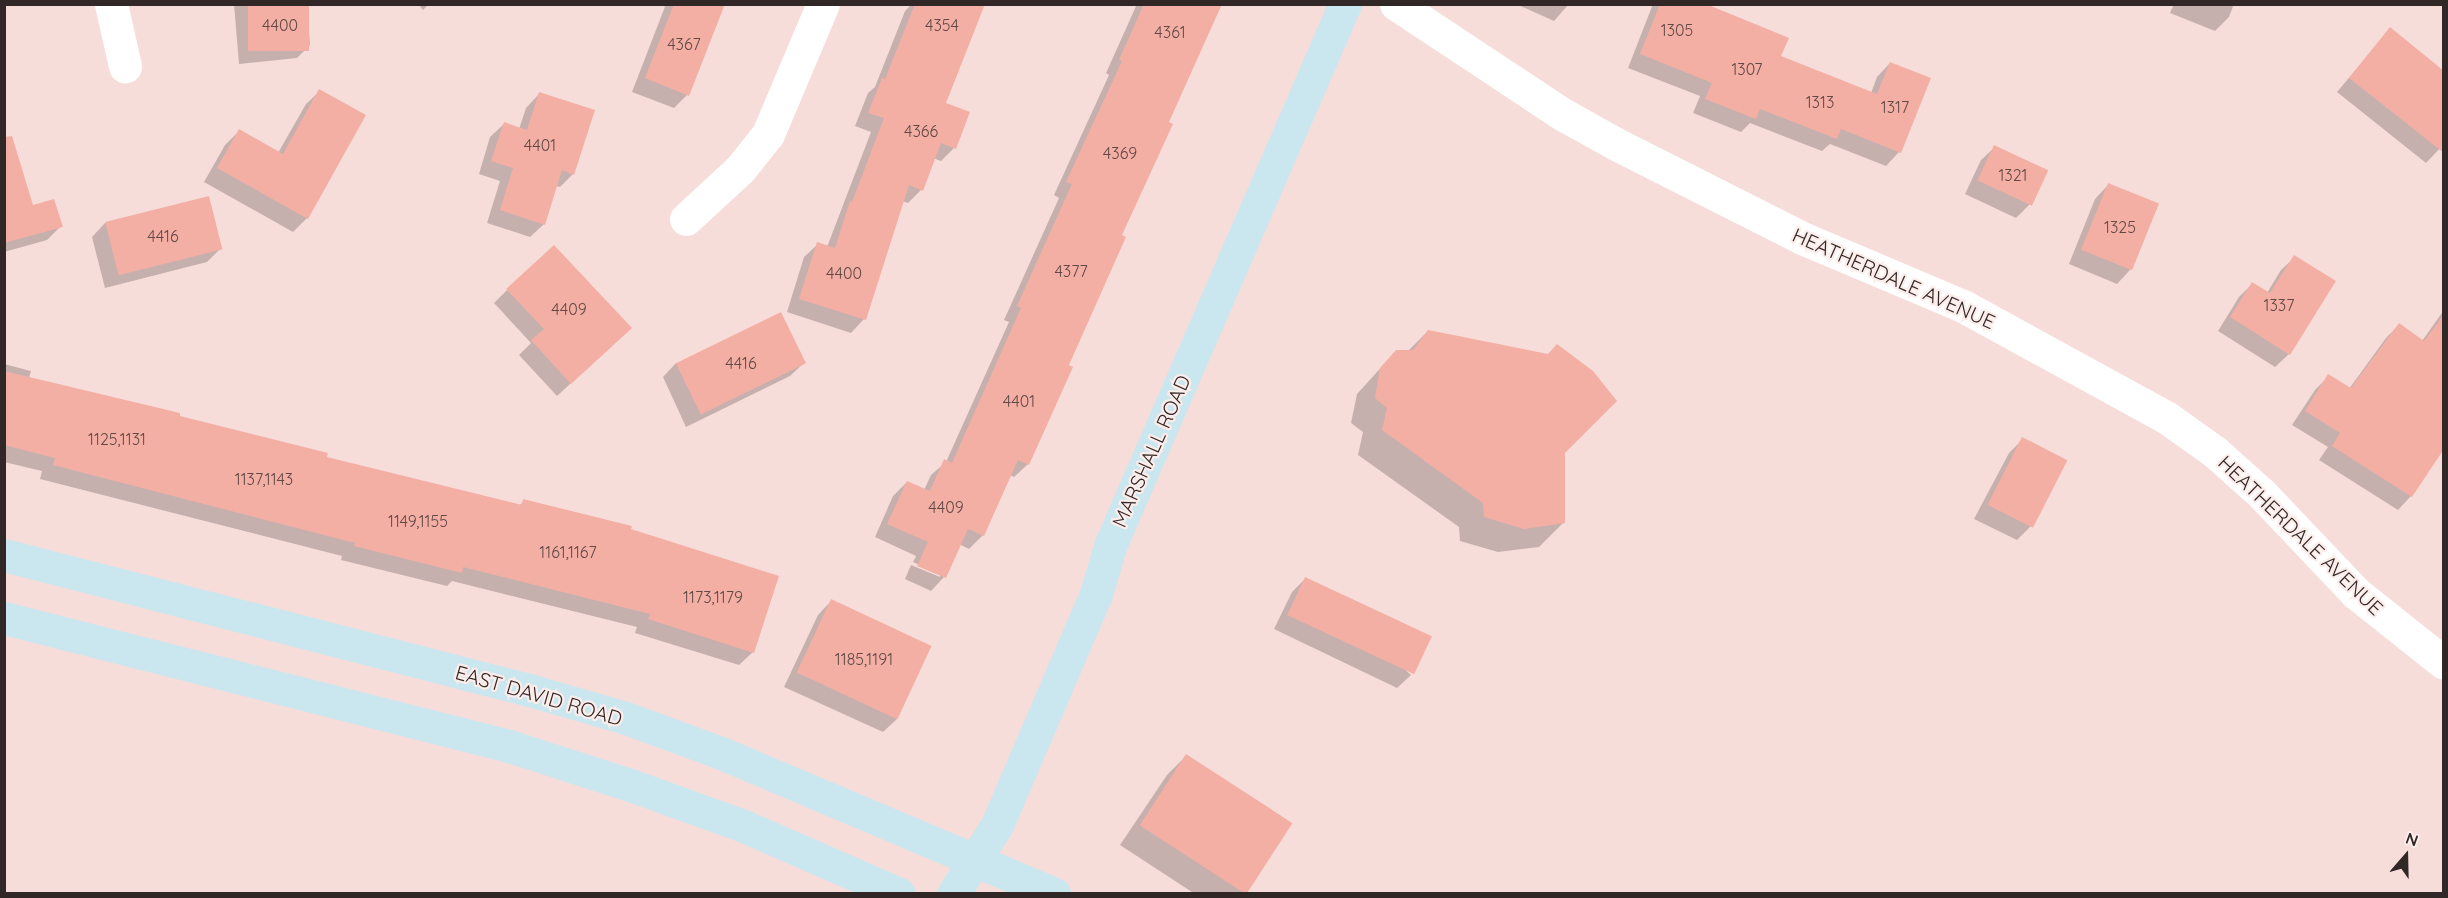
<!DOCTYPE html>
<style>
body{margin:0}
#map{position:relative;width:2448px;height:898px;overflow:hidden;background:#f7ddd9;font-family:Quicksand,sans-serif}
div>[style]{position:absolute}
.shadow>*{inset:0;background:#0003}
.building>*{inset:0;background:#f4afa5;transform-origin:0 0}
.street>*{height:33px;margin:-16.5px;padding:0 16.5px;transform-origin:16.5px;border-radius:16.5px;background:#fff}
.secondary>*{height:33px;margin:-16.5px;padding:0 16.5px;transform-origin:16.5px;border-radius:16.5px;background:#cae6ef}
span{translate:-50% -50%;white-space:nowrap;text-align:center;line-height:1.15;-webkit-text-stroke:4.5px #fdedea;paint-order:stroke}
.number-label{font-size:16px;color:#624946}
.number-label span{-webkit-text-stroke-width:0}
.street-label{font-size:20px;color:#312726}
.frame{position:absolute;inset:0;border:6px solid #312726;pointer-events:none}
.north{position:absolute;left:2376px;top:826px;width:60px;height:60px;-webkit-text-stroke:4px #fdedea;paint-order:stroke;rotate:20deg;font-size:16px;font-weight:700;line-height:24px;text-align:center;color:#312726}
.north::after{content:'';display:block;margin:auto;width:21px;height:27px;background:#312726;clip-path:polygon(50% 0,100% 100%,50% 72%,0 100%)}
</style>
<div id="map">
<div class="shadow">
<div style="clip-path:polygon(234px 4px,307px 4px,310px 45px,297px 58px,239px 64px)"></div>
<div style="clip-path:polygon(418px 4px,429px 4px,423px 10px)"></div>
<div style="clip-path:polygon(666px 4px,723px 4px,687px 95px,674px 108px,632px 92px)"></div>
<div style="clip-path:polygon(912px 4px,983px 4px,945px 104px,954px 148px,941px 161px,933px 158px,921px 190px,908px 203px,902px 201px,864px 319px,851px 333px,787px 312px,804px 257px,818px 244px,827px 247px,871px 132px,855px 126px,868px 93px,875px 87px,905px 11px)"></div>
<div style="clip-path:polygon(1137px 4px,1220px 4px,1167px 123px,1028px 464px,1014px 477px,1010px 475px,983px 535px,969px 549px,959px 544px,944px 577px,931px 591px,905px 579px,911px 565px,940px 577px,940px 574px,913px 562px,916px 556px,875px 537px,893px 496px,907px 482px,924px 490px,931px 475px,946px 462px,1009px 322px,1004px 320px,1059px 198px,1054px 195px,1109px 75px,1106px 73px)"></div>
<div style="clip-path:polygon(1516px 4px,1569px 4px,1554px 21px)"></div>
<div style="clip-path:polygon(1653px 4px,1705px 4px,1779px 57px,1871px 93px,1877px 77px,1890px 63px,1899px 152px,1886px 166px,1830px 144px,1822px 151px,1750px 123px,1741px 132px,1693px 113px,1700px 96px,1628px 68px)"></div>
<div style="clip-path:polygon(2174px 4px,2234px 4px,2229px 17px,2215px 31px,2170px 13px)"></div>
<div style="clip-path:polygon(2390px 29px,2444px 144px,2426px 163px,2337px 92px)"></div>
<div style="clip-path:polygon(320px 91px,364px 116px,307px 218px,293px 232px,204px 182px,225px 145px,239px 131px,278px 153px,306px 104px)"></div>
<div style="clip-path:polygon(539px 94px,573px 174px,560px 187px,556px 186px,544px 224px,530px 237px,487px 223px,500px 181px,479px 174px,490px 137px,504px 124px,519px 129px,526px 108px)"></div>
<div style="clip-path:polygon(4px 144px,32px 207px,61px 226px,47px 240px,4px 252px)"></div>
<div style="clip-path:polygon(1995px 147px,2030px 204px,2016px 218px,1965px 194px,1981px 160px)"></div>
<div style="clip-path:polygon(2108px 185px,2130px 270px,2117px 284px,2069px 264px,2095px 199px)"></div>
<div style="clip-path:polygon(105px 223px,220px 249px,207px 262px,105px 288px,92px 237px)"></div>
<div style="clip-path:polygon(2295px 257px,2289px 354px,2275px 367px,2218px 331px,2239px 297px,2252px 284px,2267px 293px,2281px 270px)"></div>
<div style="clip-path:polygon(507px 290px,616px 342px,557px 396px,519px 355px,531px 343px,494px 303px)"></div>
<div style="clip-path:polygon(2444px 310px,2444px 442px,2411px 496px,2398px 510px,2319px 460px,2328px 447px,2292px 425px,2315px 390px,2329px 376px,2349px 389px,2386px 338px,2399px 325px,2422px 341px)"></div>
<div style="clip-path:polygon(1428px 331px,1563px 452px,1564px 522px,1539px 547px,1498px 552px,1460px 541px,1459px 527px,1358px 455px,1363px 432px,1351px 423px,1357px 394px,1396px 351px,1408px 351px)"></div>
<div style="clip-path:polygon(676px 363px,804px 363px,790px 376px,686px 427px,663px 377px)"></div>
<div style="clip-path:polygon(4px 364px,31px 371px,29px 378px,325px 458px,520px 505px,524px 501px,629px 530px,753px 652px,739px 665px,635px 633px,637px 627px,452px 581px,447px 586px,341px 560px,342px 556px,40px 479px,42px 471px,4px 462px)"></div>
<div style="clip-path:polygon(2023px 439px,2031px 526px,2017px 540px,1974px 519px,2009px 453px)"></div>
<div style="clip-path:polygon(1305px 579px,1411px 675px,1397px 688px,1274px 629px,1292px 592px)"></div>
<div style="clip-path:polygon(831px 601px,930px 647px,897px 719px,883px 732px,784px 687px,818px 615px)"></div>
<div style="clip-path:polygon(1186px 756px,1290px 824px,1244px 894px,1195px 894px,1120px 845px,1167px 775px)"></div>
</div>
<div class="building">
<div style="left:248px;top:4px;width:61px;height:47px"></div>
<div style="clip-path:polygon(674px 4px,725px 4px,689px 96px,645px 78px)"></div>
<div style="clip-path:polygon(915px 4px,985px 4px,946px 103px,970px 112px,956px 149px,941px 143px,923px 191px,909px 185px,866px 320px,799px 299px,817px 242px,835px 248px,850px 201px,852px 202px,884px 118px,868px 113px,882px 78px,885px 79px)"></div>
<div style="clip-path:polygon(1144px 4px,1222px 4px,1169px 122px,1173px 124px,1122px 235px,1126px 237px,1069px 365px,1073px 367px,1029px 465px,1018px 460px,984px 536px,968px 529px,946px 578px,917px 566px,928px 542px,887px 524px,907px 481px,930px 491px,944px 459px,952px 463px,1021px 308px,1017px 306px,1072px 184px,1066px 182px,1122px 61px,1119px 60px)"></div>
<div style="clip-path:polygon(1660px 4px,1706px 4px,1789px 38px,1781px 56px,1877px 94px,1890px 62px,1931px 78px,1901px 153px,1841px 129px,1837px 139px,1760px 109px,1756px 119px,1705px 99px,1712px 83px,1640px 54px)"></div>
<div style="clip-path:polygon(2390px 27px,2444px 71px,2444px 153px,2349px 78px)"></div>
<div style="clip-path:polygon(319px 89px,366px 115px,308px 219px,217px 168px,239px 129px,283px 154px)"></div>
<div style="clip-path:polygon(539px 92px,595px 110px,574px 175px,562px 170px,545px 225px,500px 210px,513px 168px,491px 161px,504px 122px,527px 130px)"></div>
<div style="clip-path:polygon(12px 136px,33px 205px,54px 199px,63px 227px,4px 243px,4px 137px)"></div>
<div style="left:1994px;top:145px;width:60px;height:39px;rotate:25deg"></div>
<div style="left:2108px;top:183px;width:55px;height:72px;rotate:22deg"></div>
<div style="left:209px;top:196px;width:55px;height:107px;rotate:76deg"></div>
<div style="clip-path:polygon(554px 245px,632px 328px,571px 384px,531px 340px,544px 329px,506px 289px)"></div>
<div style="clip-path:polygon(2294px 255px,2336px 281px,2290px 355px,2230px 317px,2252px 282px,2270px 293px)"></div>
<div style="left:781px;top:312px;width:57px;height:117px;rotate:64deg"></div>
<div style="clip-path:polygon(2444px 314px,2444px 449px,2412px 497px,2332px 446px,2340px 433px,2305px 411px,2328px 374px,2351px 388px,2399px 323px,2424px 341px)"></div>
<div style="clip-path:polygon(1428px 330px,1548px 354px,1557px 344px,1593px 371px,1617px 401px,1565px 453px,1565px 523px,1524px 529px,1484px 517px,1483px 503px,1382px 430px,1387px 408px,1375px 398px,1380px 368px,1396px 350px,1413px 350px)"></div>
<div style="clip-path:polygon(4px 371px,180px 413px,180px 416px,328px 453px,327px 457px,522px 505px,523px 499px,632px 526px,631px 529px,779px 576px,754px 653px,648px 619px,650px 614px,463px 567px,462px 573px,354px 546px,355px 543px,53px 465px,55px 458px,4px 445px)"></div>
<div style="left:2022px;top:437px;width:51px;height:76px;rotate:27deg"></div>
<div style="left:1305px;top:577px;width:140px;height:42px;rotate:25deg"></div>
<div style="left:831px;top:599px;width:111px;height:81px;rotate:25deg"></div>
<div style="left:1186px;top:754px;width:127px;height:85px;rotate:33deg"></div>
</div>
<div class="street">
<div style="left:111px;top:4px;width:64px;rotate:77.3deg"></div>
<div style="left:1396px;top:4px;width:201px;rotate:33.5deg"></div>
<div style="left:1564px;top:115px;width:60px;rotate:29.1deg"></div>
<div style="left:1616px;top:144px;width:208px;rotate:26.8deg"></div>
<div style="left:1802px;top:238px;width:175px;rotate:22.9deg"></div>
<div style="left:1963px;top:306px;width:231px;rotate:28.7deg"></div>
<div style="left:2166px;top:417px;width:60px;rotate:35.5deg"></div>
<div style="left:2215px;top:452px;width:63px;rotate:41.8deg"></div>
<div style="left:2262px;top:494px;width:137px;rotate:46.5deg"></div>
<div style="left:2356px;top:593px;width:112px;rotate:38.5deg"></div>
<div style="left:686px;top:219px;width:75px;rotate:-42.8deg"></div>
<div style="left:741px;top:168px;width:43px;rotate:-51.5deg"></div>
<div style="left:768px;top:134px;width:141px;rotate:-67.1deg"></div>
</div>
<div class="secondary">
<div style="left:4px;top:555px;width:542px;rotate:14.42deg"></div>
<div style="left:529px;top:690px;width:101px;rotate:16.1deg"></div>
<div style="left:626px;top:718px;width:101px;rotate:20.2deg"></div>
<div style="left:721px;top:753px;width:362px;rotate:22.9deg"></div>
<div style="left:4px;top:618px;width:521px;rotate:14.22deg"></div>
<div style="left:509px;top:746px;width:130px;rotate:17.9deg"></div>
<div style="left:633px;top:786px;width:120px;rotate:19.9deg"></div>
<div style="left:746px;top:827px;width:167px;rotate:23.6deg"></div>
<div style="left:953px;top:894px;width:82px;rotate:-57.5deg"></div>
<div style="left:997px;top:825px;width:251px;rotate:-66.8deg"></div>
<div style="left:1096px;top:594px;width:50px;rotate:-73.7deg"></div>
<div style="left:1110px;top:546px;width:591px;rotate:-66.56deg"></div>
</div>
<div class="number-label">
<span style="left:280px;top:25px">4400</span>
<span style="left:942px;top:25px">4354</span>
<span style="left:1677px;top:30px">1305</span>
<span style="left:1170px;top:32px">4361</span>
<span style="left:684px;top:44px">4367</span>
<span style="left:1747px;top:69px">1307</span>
<span style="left:1820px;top:102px">1313</span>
<span style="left:1895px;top:107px">1317</span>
<span style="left:921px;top:131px">4366</span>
<span style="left:540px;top:145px">4401</span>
<span style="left:1120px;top:153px">4369</span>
<span style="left:2013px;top:175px">1321</span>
<span style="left:2120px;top:227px">1325</span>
<span style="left:163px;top:236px">4416</span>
<span style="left:1071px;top:271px">4377</span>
<span style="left:844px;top:273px">4400</span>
<span style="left:2279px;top:305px">1337</span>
<span style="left:569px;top:309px">4409</span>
<span style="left:741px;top:363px">4416</span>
<span style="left:1019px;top:401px">4401</span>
<span style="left:117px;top:439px">1125,1131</span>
<span style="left:264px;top:479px">1137,1143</span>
<span style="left:946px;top:507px">4409</span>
<span style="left:418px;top:521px">1149,1155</span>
<span style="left:568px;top:552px">1161,1167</span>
<span style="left:713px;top:597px">1173,1179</span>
<span style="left:864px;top:659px">1185,1191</span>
</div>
<div class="street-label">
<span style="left:1894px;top:278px;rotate:24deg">HEATHERDALE AVENUE</span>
<span style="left:1151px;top:451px;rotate:-66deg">MARSHALL ROAD</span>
<span style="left:2301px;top:535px;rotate:44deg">HEATHERDALE AVENUE</span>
<span style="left:539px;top:695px;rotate:16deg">EAST DAVID ROAD</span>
</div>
<div class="frame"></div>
<div class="north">N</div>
</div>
